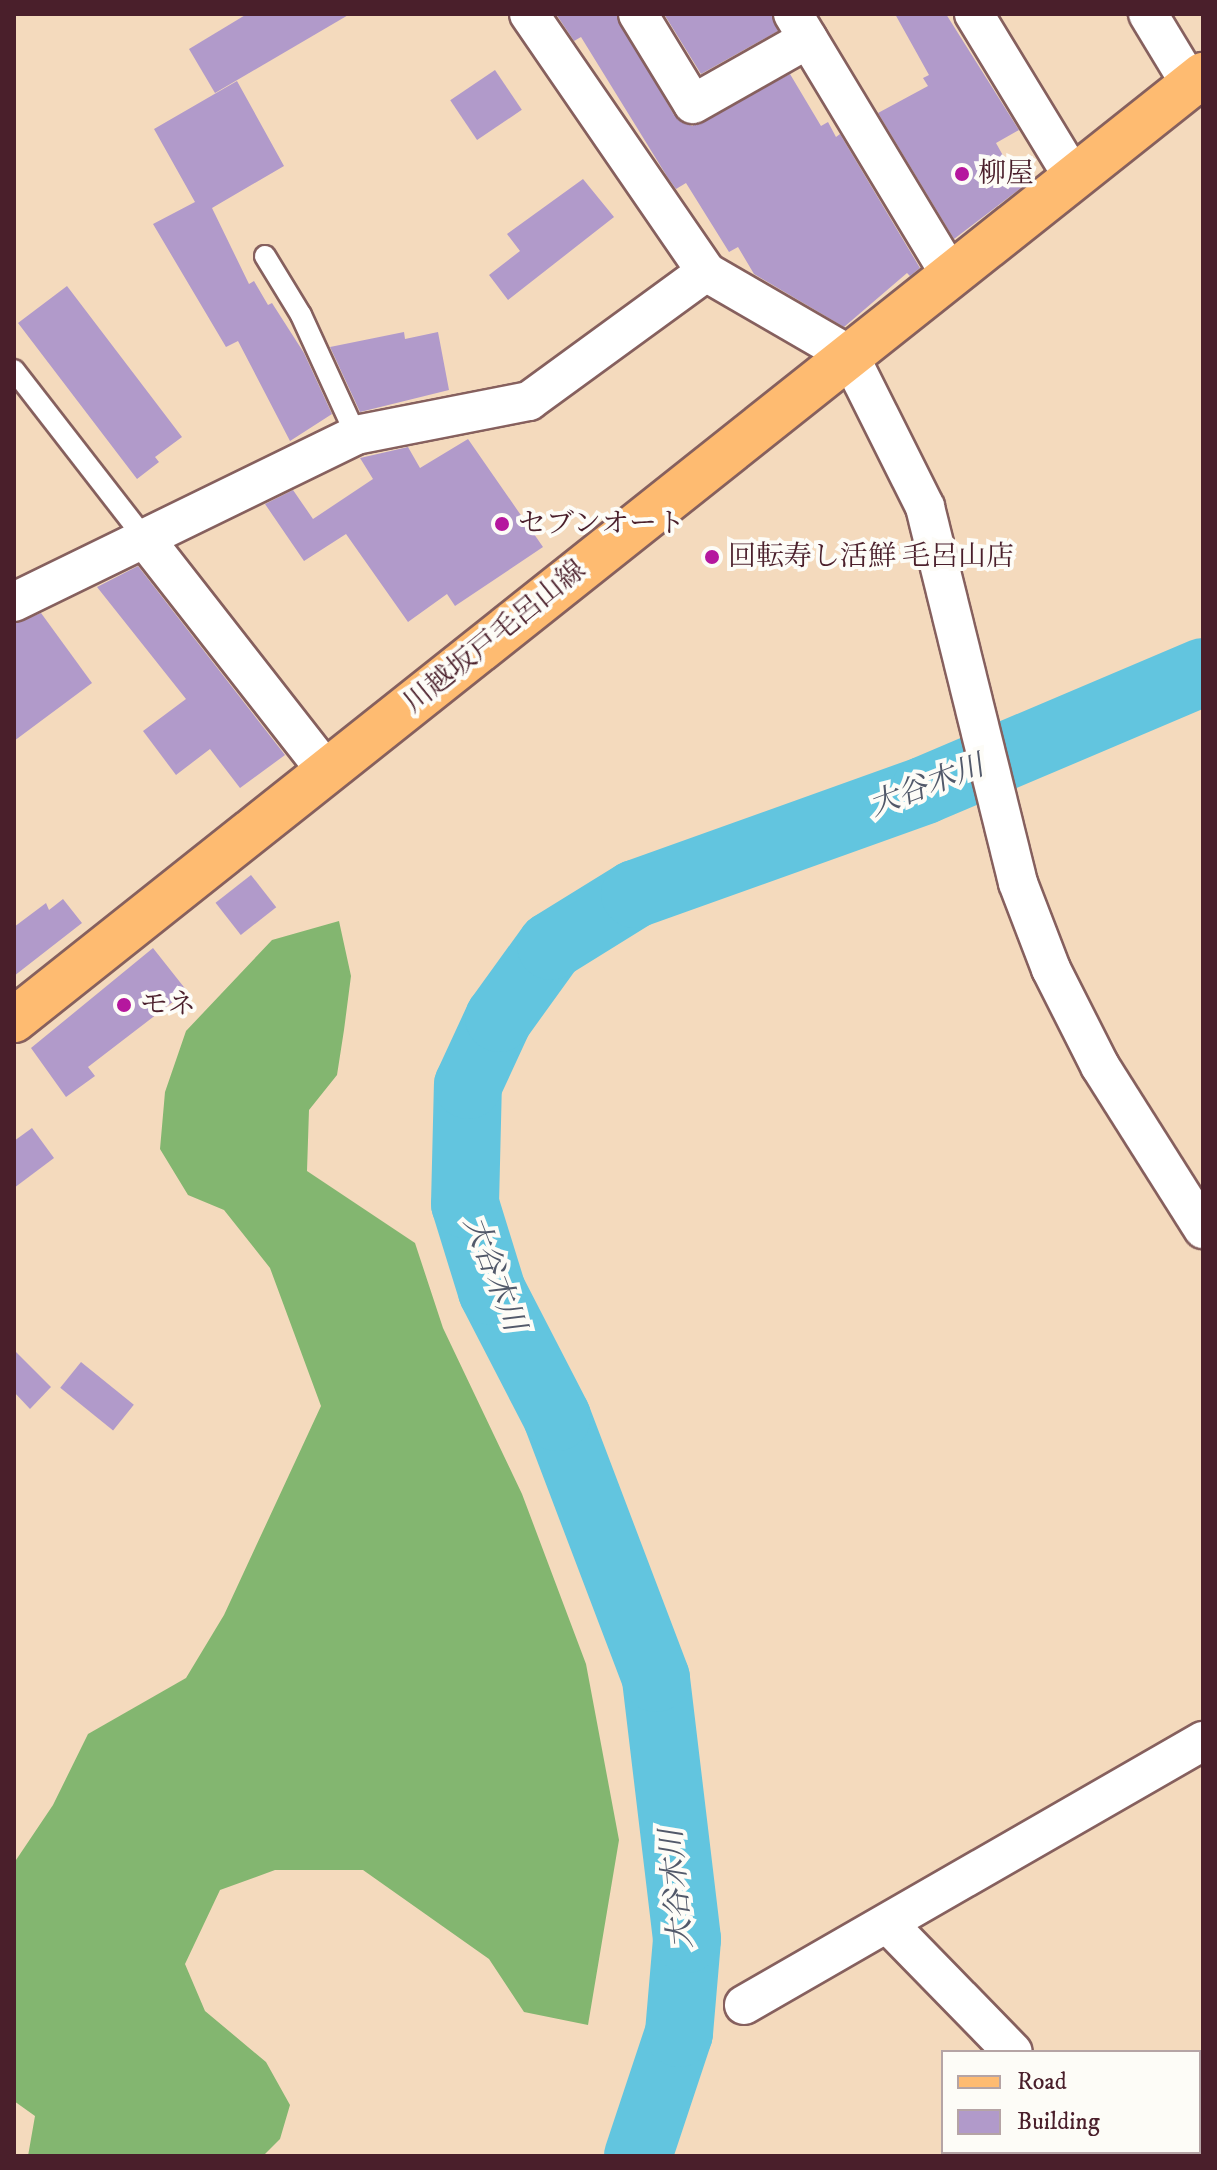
<!DOCTYPE html>
<meta charset="utf-8">
<style>
body{margin:0}
#map{position:relative;width:1217px;height:2170px;overflow:hidden;background:#f4dabd;font-family:"IM FELL DW Pica","Noto Serif JP",serif}
div>[style]{position:absolute}
.forest>*{inset:0;background:#83b670}
.river>*{height:68px;margin:-34px;padding:0 34px;transform-origin:34px;border-radius:34px;background:#62c5df}
.building>*{inset:0;background:#b19aca;transform-origin:0 0}
.roads{filter:drop-shadow(2px 0 #86605e) drop-shadow(-2px 0 #86605e) drop-shadow(0 2px #86605e) drop-shadow(0 -2px #86605e)}
.lane>*{height:20px;margin:-10px;padding:0 10px;transform-origin:10px;border-radius:10px;background:#fff}
.street>*{height:38px;margin:-19px;padding:0 19px;transform-origin:19px;border-radius:19px;background:#fff}
.primary>*{height:44px;margin:-22px;padding:0 22px;transform-origin:22px;border-radius:22px;background:#febb71}
.dots>*{width:22px;height:22px;translate:-50% -50%;box-sizing:border-box;border:4px solid #fdfcf7;border-radius:50%}
span{translate:-50% -50%;white-space:nowrap;text-align:center;line-height:1.15;-webkit-text-stroke:8px #fdfcf7;paint-order:stroke}
.poi-label{font-size:28px;color:#4a1f2b}
.left{translate:0 -50%;text-align:left}
.street-label{font-size:28px;color:#4a1f2b}
.water-label{font-size:30px;color:#52596a;font-style:italic}
.frame{position:absolute;inset:0;border:16px solid #4a1f2b;pointer-events:none}
.legend{position:absolute;left:941px;top:2050px;width:260px;height:104px;box-sizing:border-box;background:#fdfcf7;border:2px solid #b5a4a5;margin:0;padding:10px 14px;list-style:none;font-size:24px;color:#4a1f2b}
.legend li{display:flex;align-items:center;gap:16px;height:40px}
.legend b{width:40px;border:2px solid #b5a4a5}
</style>
<div id="map">
<div class="forest">
<div style="clip-path:polygon(339px 921px,351px 976px,344px 1030px,337px 1075px,309px 1110px,307px 1171px,415px 1243px,443px 1328px,522px 1494px,586px 1664px,619px 1840px,588px 2025px,524px 2012px,489px 1959px,363px 1870px,275px 1870px,220px 1890px,185px 1964px,205px 2011px,266px 2062px,290px 2105px,280px 2139px,263px 2156px,28px 2156px,35px 2116px,14px 2101px,14px 1863px,53px 1805px,88px 1734px,186px 1678px,224px 1615px,321px 1406px,270px 1268px,224px 1210px,188px 1195px,160px 1149px,165px 1092px,186px 1031px,272px 940px)"></div>
</div>
<div class="river">
<div style="left:638px;top:2156px;width:130px;rotate:-71.6deg"></div>
<div style="left:679px;top:2033px;width:94px;rotate:-85.1deg"></div>
<div style="left:687px;top:1939px;width:263px;rotate:-96.8deg"></div>
<div style="left:656px;top:1678px;width:279px;rotate:-110.8deg"></div>
<div style="left:557px;top:1417px;width:142px;rotate:-117.3deg"></div>
<div style="left:492px;top:1291px;width:91px;rotate:-107.2deg"></div>
<div style="left:465px;top:1204px;width:119px;rotate:-88.6deg"></div>
<div style="left:468px;top:1085px;width:74px;rotate:-65.2deg"></div>
<div style="left:499px;top:1018px;width:89px;rotate:-54.2deg"></div>
<div style="left:551px;top:946px;width:99px;rotate:-31.8deg"></div>
<div style="left:635px;top:894px;width:308px;rotate:-19.7deg"></div>
<div style="left:925px;top:790px;width:302px;rotate:-23deg"></div>
</div>
<div class="building">
<div style="clip-path:polygon(247px 14px,350px 14px,215px 93px,189px 49px)"></div>
<div style="clip-path:polygon(556px 14px,616px 14px,674px 115px,692px 126px,790px 74px,821px 126px,828px 122px,836px 137px,840px 134px,920px 268px,910px 276px,907px 273px,844px 327px,754px 274px,738px 247px,729px 252px,686px 183px,676px 189px,668px 178px,581px 37px,574px 41px)"></div>
<div style="clip-path:polygon(664px 14px,771px 14px,778px 31px,701px 74px)"></div>
<div style="clip-path:polygon(895px 14px,946px 14px,1019px 130px,996px 143px,1021px 188px,954px 239px,878px 113px,928px 86px,923px 78px,929px 75px)"></div>
<div style="left:495px;top:70px;width:48px;height:54px;rotate:56deg"></div>
<div style="clip-path:polygon(237px 81px,284px 166px,212px 208px,249px 284px,254px 281px,268px 305px,272px 303px,304px 353px,332px 414px,290px 441px,238px 341px,226px 347px,153px 224px,195px 202px,154px 129px)"></div>
<div style="clip-path:polygon(583px 179px,614px 217px,508px 300px,489px 275px,520px 251px,507px 234px)"></div>
<div style="clip-path:polygon(67px 286px,182px 437px,155px 457px,159px 462px,137px 479px,18px 323px)"></div>
<div style="clip-path:polygon(404px 332px,405px 339px,438px 332px,449px 390px,360px 412px,330px 347px)"></div>
<div style="clip-path:polygon(468px 439px,543px 547px,455px 606px,447px 594px,408px 622px,346px 534px,304px 561px,265px 504px,293px 490px,313px 519px,373px 479px,360px 458px,408px 447px,420px 468px)"></div>
<div style="clip-path:polygon(138px 566px,285px 755px,240px 788px,210px 749px,176px 775px,143px 731px,186px 699px,97px 587px)"></div>
<div style="clip-path:polygon(41px 613px,92px 683px,14px 741px,14px 624px)"></div>
<div style="left:251px;top:875px;width:41px;height:45px;rotate:52deg"></div>
<div style="clip-path:polygon(63px 899px,82px 923px,14px 976px,14px 927px,46px 903px,49px 910px)"></div>
<div style="clip-path:polygon(153px 948px,187px 991px,88px 1067px,95px 1076px,66px 1097px,31px 1048px)"></div>
<div style="clip-path:polygon(32px 1128px,54px 1158px,14px 1188px,14px 1141px)"></div>
<div style="clip-path:polygon(14px 1350px,51px 1387px,30px 1409px,14px 1392px)"></div>
<div style="left:81px;top:1362px;width:68px;height:33px;rotate:39deg"></div>
</div>
<div class="roads">
<div class="lane">
<div style="left:265px;top:256px;width:69px;rotate:58.6deg"></div>
<div style="left:301px;top:315px;width:132px;rotate:65.4deg"></div>
<div style="left:14px;top:370px;width:214px;rotate:52.2deg"></div>
</div>
<div class="street">
<div style="left:529px;top:14px;width:313px;rotate:55.5deg"></div>
<div style="left:706px;top:272px;width:165px;rotate:30.1deg"></div>
<div style="left:849px;top:355px;width:170px;rotate:63.4deg"></div>
<div style="left:925px;top:507px;width:387px;rotate:76.1deg"></div>
<div style="left:1018px;top:883px;width:92px;rotate:69deg"></div>
<div style="left:1051px;top:969px;width:109px;rotate:63.2deg"></div>
<div style="left:1100px;top:1066px;width:193px;rotate:57.7deg"></div>
<div style="left:638px;top:14px;width:105px;rotate:58.6deg"></div>
<div style="left:693px;top:104px;width:132px;rotate:-29.5deg"></div>
<div style="left:793px;top:14px;width:306px;rotate:58.9deg"></div>
<div style="left:974px;top:14px;width:191px;rotate:58.7deg"></div>
<div style="left:1148px;top:14px;width:83px;rotate:58.8deg"></div>
<div style="left:145px;top:539px;width:294px;rotate:52deg"></div>
<div style="left:14px;top:602px;width:381px;rotate:-26deg"></div>
<div style="left:356px;top:435px;width:176px;rotate:-11.1deg"></div>
<div style="left:529px;top:401px;width:219px;rotate:-36.1deg"></div>
<div style="left:889px;top:1925px;width:177px;rotate:45.7deg"></div>
<div style="left:744px;top:2005px;width:530px;rotate:-29.91deg"></div>
<div style="left:1111px;top:2152px;width:6px;rotate:45deg"></div>
</div>
<div class="primary">
<div style="left:14px;top:1020px;width:1519px;rotate:-38.48deg"></div>
</div>
</div>
<div class="dots">
<div style="left:962px;top:174px;background:#b5179e"></div>
<div style="left:502px;top:524px;background:#b5179e"></div>
<div style="left:712px;top:557px;background:#b5179e"></div>
<div style="left:124px;top:1005px;background:#b5179e"></div>
</div>
<div class="poi-label">
<span class="left" style="left:978px;top:174px">柳屋</span>
<span class="left" style="left:518px;top:524px">セブンオート</span>
<span class="left" style="left:728px;top:557px">回転寿し活鮮 毛呂山店</span>
<span class="left" style="left:140px;top:1005px">モネ</span>
</div>
<div class="street-label">
<span style="left:495px;top:637px;rotate:-39deg">川越坂戸毛呂山線</span>
</div>
<div class="water-label">
<span style="left:927px;top:787px;rotate:-21deg">大谷木川</span>
<span style="left:493px;top:1274px;rotate:69deg">大谷木川</span>
<span style="left:678px;top:1889px;rotate:-95deg">大谷木川</span>
</div>
<div class="frame"></div>
<ul class="legend">
<li><b style="height:10px;background:#febb71"></b>Road</li>
<li><b style="height:22px;background:#b19aca"></b>Building</li>
</ul>
</div>
